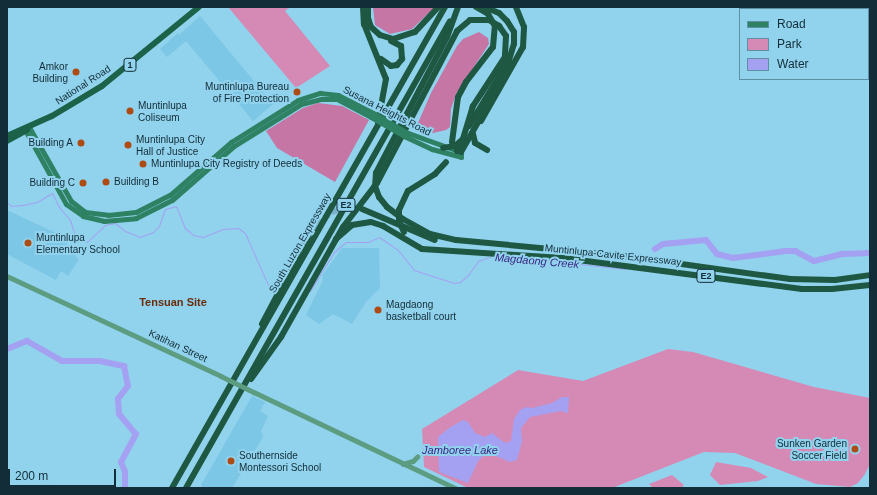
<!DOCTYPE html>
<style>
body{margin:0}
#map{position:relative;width:877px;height:495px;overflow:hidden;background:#91d2ed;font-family:Helvetica,sans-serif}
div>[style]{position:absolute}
.built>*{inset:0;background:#7cc7e5}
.green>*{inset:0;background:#d58ab5}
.forest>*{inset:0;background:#c676a4}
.water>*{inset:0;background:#a4a1f2}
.stream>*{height:1px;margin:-0.5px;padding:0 0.5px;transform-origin:0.5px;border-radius:0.5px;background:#a4a1f2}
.river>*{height:6px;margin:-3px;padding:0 3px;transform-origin:3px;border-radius:3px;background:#a4a1f2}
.motorway-tunnel>*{height:6px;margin-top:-3px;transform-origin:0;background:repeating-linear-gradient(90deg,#78b1c9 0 6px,transparent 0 9px)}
.tertiary>*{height:4.5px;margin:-2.25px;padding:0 2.25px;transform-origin:2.25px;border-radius:2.25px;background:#5c9c81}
.secondary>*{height:5px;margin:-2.5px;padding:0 2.5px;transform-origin:2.5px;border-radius:2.5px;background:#2e8263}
.trunk>*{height:6px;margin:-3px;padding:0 3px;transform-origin:3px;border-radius:3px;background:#1c6249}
.motorway>*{height:6px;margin:-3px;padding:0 3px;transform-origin:3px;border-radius:3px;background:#1e5742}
.tertiary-bridge>*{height:4.5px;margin:-2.25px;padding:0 2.25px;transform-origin:2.25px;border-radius:2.25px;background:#5c9c81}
.secondary-bridge>*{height:5px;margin:-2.5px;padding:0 2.5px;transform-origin:2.5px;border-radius:2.5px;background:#2e8263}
.motorway-bridge>*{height:6px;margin:-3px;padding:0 3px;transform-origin:3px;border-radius:3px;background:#1e5742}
.dots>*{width:11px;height:11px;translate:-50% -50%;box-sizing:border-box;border:2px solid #91d2ed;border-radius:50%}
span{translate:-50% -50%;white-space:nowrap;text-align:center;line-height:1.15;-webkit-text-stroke:4px #91d2ed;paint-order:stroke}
.shield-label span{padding:1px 3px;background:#91d2ed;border:1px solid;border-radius:3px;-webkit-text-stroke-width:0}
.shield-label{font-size:9px;color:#122d37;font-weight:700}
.poi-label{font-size:10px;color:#122d37}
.right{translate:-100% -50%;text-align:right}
.left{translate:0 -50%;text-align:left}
.street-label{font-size:10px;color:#122d37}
.water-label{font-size:11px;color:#382782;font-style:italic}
.neighbourhood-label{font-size:11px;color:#6b2c09;font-weight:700}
.frame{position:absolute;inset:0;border:8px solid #122d37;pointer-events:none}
.legend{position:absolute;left:739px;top:8px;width:130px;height:72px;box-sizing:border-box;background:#91d2ed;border:1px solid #5e90a4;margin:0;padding:5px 7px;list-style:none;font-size:12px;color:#122d37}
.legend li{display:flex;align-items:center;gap:8px;height:20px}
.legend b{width:20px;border:1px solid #5e90a4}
.scale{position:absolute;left:8px;top:469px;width:108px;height:18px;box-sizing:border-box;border:2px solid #122d37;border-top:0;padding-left:5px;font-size:12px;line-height:14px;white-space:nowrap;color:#122d37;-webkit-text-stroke:3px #91d2ed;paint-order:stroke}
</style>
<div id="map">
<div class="built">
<div style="clip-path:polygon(200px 16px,273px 104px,253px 121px,186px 41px,167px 57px,160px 49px,178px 33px,183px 38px,180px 34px)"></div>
<div style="clip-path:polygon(7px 210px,62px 236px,72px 253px,79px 259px,68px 276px,61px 271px,56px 280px,7px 254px)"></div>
<div style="clip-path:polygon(342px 248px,379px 248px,380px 288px,366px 302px,352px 324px,333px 314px,319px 324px,306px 315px,323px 280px,322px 276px)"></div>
<div style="clip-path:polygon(252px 396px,265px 402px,260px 411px,268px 416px,261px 431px,263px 437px,232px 488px,204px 488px,201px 485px)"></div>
</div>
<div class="green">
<div style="clip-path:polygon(228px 7px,290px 7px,285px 11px,330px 66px,296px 88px)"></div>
<div style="clip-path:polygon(668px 349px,693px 352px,814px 387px,870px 398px,870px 464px,865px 474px,858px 483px,850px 487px,816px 484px,735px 453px,704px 452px,612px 488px,468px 488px,424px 467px,422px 429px,518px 370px,583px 381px)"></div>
<div style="clip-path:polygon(716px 462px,751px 468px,768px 477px,758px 481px,720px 485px,710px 475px)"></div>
<div style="clip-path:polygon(672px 475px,684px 485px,681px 488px,653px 488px,649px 484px)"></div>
</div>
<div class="forest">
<div style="clip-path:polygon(373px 7px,435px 7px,412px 29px,390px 34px,375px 25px)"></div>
<div style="clip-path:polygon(479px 32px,488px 38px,489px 44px,456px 94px,451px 109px,450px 127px,446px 130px,424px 135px,415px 130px,431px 93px,457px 46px,463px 39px)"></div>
<div style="clip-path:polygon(318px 103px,342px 106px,369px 120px,335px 182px,277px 148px,266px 131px,303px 108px)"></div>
</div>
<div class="water">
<div style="clip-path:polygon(562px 397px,569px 397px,568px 413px,561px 411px,530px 417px,521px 428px,522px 441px,517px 460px,510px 462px,491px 454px,484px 455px,478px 461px,468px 483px,439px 472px,438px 437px,449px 428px,463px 420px,468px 422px,475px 433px,485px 437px,492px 433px,505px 443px,511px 441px,514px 419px,520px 410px,526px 407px,532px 408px,552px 403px)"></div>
</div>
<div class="stream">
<div style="left:7px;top:178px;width:5px;rotate:90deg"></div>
<div style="left:7px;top:202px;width:6px;rotate:45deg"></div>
<div style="left:11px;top:206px;width:12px;rotate:-5deg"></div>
<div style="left:23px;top:205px;width:14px;rotate:-12deg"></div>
<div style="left:37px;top:202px;width:17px;rotate:-31deg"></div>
<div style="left:52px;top:193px;width:16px;rotate:63deg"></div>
<div style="left:59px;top:207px;width:17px;rotate:50deg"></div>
<div style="left:70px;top:220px;width:13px;rotate:72deg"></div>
<div style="left:74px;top:232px;width:11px;rotate:45deg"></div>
<div style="left:82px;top:240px;width:5px;rotate:22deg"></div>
<div style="left:87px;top:242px;width:25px;rotate:-43deg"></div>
<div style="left:105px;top:225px;width:10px;rotate:-11deg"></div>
<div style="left:115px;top:223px;width:13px;rotate:39deg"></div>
<div style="left:125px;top:231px;width:16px;rotate:22deg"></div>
<div style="left:140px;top:237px;width:14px;rotate:-21deg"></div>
<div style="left:153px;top:232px;width:8px;rotate:-45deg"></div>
<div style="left:159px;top:226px;width:18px;rotate:-71deg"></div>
<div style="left:165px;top:209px;width:11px;rotate:-15deg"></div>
<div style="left:176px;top:206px;width:24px;rotate:68deg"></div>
<div style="left:185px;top:228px;width:11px;rotate:41deg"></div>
<div style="left:193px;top:235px;width:10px;rotate:11deg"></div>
<div style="left:203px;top:237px;width:22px;rotate:-22deg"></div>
<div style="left:223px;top:229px;width:15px;rotate:-4deg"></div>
<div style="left:238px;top:228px;width:9px;rotate:36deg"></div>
<div style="left:245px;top:233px;width:57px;rotate:66.1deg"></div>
<div style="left:268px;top:285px;width:11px;rotate:56deg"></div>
<div style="left:533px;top:259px;width:93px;rotate:6.2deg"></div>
<div style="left:310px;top:291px;width:46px;rotate:-58.4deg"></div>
<div style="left:334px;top:252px;width:16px;rotate:-40deg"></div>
<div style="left:346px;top:242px;width:22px"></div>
<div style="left:368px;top:242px;width:12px;rotate:-24deg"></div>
<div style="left:379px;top:237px;width:22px;rotate:34deg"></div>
<div style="left:397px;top:249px;width:27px;rotate:51deg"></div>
<div style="left:414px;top:270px;width:42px;rotate:18deg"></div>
<div style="left:454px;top:283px;width:6px;rotate:-9deg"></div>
<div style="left:460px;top:282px;width:11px;rotate:-41deg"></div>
<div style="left:468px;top:275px;width:17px;rotate:-54deg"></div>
<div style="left:478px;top:261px;width:15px;rotate:-20deg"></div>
</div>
<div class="river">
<div style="left:655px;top:249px;width:9px;rotate:-32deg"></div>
<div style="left:663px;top:244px;width:43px;rotate:-5.3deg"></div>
<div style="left:706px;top:240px;width:18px;rotate:52deg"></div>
<div style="left:717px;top:254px;width:16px;rotate:14deg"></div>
<div style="left:733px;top:258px;width:53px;rotate:-7.5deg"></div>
<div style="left:786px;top:251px;width:9px"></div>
<div style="left:795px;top:251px;width:21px;rotate:28deg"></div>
<div style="left:814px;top:261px;width:30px;rotate:-14deg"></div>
<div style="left:843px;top:254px;width:27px;rotate:-2deg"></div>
<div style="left:7px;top:349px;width:22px;rotate:-22deg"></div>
<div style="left:27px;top:341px;width:40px;rotate:29.7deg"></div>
<div style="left:62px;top:361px;width:38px"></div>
<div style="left:100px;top:361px;width:25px;rotate:12deg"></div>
<div style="left:124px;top:366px;width:20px;rotate:79deg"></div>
<div style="left:128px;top:386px;width:16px;rotate:128deg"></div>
<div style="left:118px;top:399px;width:15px;rotate:86deg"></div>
<div style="left:119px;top:414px;width:26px;rotate:50deg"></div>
<div style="left:136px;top:434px;width:32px;rotate:118deg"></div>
<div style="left:121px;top:462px;width:11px;rotate:68deg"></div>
<div style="left:125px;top:472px;width:16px;rotate:90deg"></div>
</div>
<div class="motorway-tunnel">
<div style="left:308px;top:237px;width:16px;rotate:-55deg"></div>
<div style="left:317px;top:224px;width:19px;rotate:-39deg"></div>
<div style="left:332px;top:212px;width:12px;rotate:-20deg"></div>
<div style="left:343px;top:208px;width:18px;rotate:3deg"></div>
</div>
<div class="tertiary">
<div style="left:7px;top:276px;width:236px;rotate:25deg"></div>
<div style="left:254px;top:392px;width:223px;rotate:25.5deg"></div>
<div style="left:403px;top:464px;width:10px;rotate:-17deg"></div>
<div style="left:413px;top:461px;width:6px;rotate:-45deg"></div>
</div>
<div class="secondary">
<div style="left:29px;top:127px;width:85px;rotate:60.4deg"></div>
<div style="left:71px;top:201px;width:18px;rotate:38deg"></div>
<div style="left:85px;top:212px;width:23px;rotate:7deg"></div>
<div style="left:108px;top:215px;width:28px;rotate:-6deg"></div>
<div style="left:136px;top:212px;width:38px;rotate:-27deg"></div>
<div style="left:170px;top:195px;width:81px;rotate:-41deg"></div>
<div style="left:231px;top:142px;width:79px;rotate:-32.1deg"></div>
<div style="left:298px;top:100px;width:23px;rotate:-18deg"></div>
<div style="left:320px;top:93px;width:18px;rotate:6deg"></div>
<div style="left:338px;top:95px;width:39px;rotate:27deg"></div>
<div style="left:24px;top:128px;width:87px;rotate:61.1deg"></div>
<div style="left:66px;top:204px;width:21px;rotate:35deg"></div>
<div style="left:83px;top:216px;width:22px;rotate:13deg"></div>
<div style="left:104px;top:221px;width:32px;rotate:-5deg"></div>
<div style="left:136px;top:218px;width:40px;rotate:-26.6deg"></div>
<div style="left:172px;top:200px;width:82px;rotate:-41.1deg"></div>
<div style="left:234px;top:146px;width:79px;rotate:-32.1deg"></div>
<div style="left:301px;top:104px;width:21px;rotate:-14deg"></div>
<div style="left:321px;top:99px;width:16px"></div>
<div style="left:337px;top:99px;width:38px;rotate:28deg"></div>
<div style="left:406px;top:137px;width:29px;rotate:25deg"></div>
<div style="left:432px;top:149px;width:30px;rotate:15deg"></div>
<div style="left:461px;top:157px;width:5px;rotate:-90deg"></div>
<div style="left:461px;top:152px;width:56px;rotate:-160.3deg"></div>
</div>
<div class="trunk">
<div style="left:7px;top:136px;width:49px;rotate:-24deg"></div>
<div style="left:52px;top:116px;width:58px;rotate:-31deg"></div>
<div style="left:102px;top:86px;width:125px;rotate:-39.2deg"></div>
<div style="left:7px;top:141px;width:23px;rotate:-29deg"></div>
</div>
<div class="motorway">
<div style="left:363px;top:7px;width:17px;rotate:87deg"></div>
<div style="left:364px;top:24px;width:59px;rotate:68.2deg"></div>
<div style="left:386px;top:79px;width:44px;rotate:100.5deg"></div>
<div style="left:368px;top:7px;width:11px;rotate:90deg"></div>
<div style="left:368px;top:18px;width:9px;rotate:72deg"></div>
<div style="left:371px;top:27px;width:12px;rotate:42deg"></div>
<div style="left:380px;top:35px;width:14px;rotate:17deg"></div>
<div style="left:393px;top:39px;width:23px;rotate:-18deg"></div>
<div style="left:415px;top:32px;width:34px;rotate:-47deg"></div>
<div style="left:458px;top:7px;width:32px;rotate:110deg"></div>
<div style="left:447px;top:37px;width:153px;rotate:117.6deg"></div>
<div style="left:376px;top:173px;width:13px;rotate:94deg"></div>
<div style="left:375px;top:186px;width:12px;rotate:70deg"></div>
<div style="left:379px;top:197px;width:13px;rotate:51deg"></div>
<div style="left:387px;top:207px;width:20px;rotate:37deg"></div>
<div style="left:403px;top:219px;width:31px;rotate:29deg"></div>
<div style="left:430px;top:234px;width:27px;rotate:13deg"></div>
<div style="left:456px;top:240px;width:169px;rotate:5.4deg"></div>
<div style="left:624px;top:256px;width:168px;rotate:7.9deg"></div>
<div style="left:790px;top:279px;width:45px;rotate:1.3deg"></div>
<div style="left:835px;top:280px;width:35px;rotate:-8deg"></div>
<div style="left:476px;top:7px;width:13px;rotate:29deg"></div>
<div style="left:381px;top:59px;width:12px;rotate:35deg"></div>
<div style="left:391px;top:66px;width:6px;rotate:-9deg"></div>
<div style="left:397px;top:65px;width:8px;rotate:-50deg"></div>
<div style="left:402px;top:59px;width:13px;rotate:-94deg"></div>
<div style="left:401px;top:46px;width:11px;rotate:-153deg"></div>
<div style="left:481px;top:121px;width:85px;rotate:-60.4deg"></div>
<div style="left:523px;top:47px;width:20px;rotate:-87deg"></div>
<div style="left:524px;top:27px;width:22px;rotate:-112deg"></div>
<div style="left:469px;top:126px;width:77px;rotate:-58.8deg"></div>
<div style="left:509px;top:60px;width:17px;rotate:-73deg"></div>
<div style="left:514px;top:44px;width:12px;rotate:-90deg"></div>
<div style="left:514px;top:32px;width:13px;rotate:-122deg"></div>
<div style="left:507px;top:21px;width:11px;rotate:-135deg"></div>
<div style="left:499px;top:13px;width:15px;rotate:-157deg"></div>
<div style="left:473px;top:134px;width:9px;rotate:77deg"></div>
<div style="left:475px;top:143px;width:14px;rotate:30deg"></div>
<div style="left:452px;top:142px;width:45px;rotate:-82.4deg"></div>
<div style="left:458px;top:97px;width:17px;rotate:-62deg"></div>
<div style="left:466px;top:82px;width:44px;rotate:-52.4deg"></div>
<div style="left:493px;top:47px;width:21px;rotate:-85deg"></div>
<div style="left:457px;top:151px;width:10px;rotate:-61deg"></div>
<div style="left:461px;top:152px;width:99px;rotate:-60.3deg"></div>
<div style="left:377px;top:183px;width:172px;rotate:-62.2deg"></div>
<div style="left:457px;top:31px;width:17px;rotate:-40deg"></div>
<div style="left:470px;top:20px;width:19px"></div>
<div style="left:489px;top:20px;width:12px;rotate:31deg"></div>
<div style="left:499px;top:26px;width:12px;rotate:55deg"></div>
<div style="left:506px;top:36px;width:21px;rotate:93deg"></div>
<div style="left:505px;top:57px;width:59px;rotate:123.1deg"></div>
<div style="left:473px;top:106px;width:34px;rotate:107deg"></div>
<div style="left:463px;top:139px;width:11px;rotate:139deg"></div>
<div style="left:455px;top:146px;width:12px;rotate:171deg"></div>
<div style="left:362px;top:209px;width:79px;rotate:23deg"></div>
<div style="left:399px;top:210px;width:21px;rotate:-65deg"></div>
<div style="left:408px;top:191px;width:32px;rotate:-32deg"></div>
<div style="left:435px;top:174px;width:16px;rotate:-47deg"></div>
<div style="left:336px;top:239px;width:21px;rotate:-41deg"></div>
<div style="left:352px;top:225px;width:19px;rotate:-9deg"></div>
<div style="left:371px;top:222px;width:13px;rotate:18deg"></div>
<div style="left:383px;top:226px;width:45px;rotate:30.5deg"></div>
<div style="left:422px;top:249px;width:141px;rotate:3.7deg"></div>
<div style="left:563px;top:258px;width:241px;rotate:7.4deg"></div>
<div style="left:802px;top:289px;width:30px"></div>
<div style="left:832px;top:289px;width:38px;rotate:-6deg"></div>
<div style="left:262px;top:324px;width:98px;rotate:-62.1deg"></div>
<div style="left:251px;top:379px;width:52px;rotate:-54.5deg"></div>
<div style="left:281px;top:337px;width:126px;rotate:-60.6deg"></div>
<div style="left:343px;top:227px;width:51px;rotate:-52.2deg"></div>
<div style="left:172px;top:488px;width:553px;rotate:-60.42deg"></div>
<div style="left:186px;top:488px;width:536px;rotate:-60.52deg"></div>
</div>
<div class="tertiary-bridge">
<div style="left:221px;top:376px;width:37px;rotate:26deg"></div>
</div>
<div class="secondary-bridge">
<div style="left:373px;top:113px;width:40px;rotate:29.7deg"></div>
<div style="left:371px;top:117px;width:40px;rotate:29.7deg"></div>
</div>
<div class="motorway-bridge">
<div style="left:488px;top:14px;width:14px;rotate:60deg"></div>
<div style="left:374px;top:187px;width:5px;rotate:-53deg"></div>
<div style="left:399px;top:210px;width:11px;rotate:90deg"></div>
<div style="left:399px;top:221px;width:12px;rotate:66deg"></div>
</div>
<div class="dots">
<div style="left:76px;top:72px;background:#ae4b13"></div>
<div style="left:297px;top:92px;background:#ae4b13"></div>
<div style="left:130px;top:111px;background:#ae4b13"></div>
<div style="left:81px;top:143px;background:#ae4b13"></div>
<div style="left:128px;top:145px;background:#ae4b13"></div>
<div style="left:143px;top:164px;background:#ae4b13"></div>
<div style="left:106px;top:182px;background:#ae4b13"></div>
<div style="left:83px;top:183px;background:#ae4b13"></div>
<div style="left:28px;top:243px;background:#ae4b13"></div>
<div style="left:378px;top:310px;background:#ae4b13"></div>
<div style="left:855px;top:449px;background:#ae4b13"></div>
<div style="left:231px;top:461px;background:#ae4b13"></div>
</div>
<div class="shield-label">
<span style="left:130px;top:65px">1</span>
<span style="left:346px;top:205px">E2</span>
<span style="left:706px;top:276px">E2</span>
</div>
<div class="poi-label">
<span class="right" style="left:68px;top:72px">Amkor<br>Building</span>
<span class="right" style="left:289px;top:92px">Muntinlupa Bureau<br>of Fire Protection</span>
<span class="left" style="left:138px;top:111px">Muntinlupa<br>Coliseum</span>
<span class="left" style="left:136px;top:145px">Muntinlupa City<br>Hall of Justice</span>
<span class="right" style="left:73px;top:143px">Building A</span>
<span class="left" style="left:151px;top:164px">Muntinlupa City Registry of Deeds</span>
<span class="left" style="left:114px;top:182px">Building B</span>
<span class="right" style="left:75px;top:183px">Building C</span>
<span class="left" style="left:36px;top:243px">Muntinlupa<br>Elementary School</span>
<span class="left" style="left:386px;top:310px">Magdaong<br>basketball court</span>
<span class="right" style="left:847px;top:449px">Sunken Garden<br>Soccer Field</span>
<span class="left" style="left:239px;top:461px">Southernside<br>Montessori School</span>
</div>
<div class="street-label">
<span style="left:83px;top:85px;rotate:-33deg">National Road</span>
<span style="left:387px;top:111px;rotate:27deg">Susana Heights Road</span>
<span style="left:300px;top:243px;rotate:-60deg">South Luzon Expressway</span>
<span style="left:613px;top:255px;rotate:6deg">Muntinlupa-Cavite Expressway</span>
<span style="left:178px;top:346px;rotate:25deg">Katihan Street</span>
</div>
<div class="water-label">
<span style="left:537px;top:261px;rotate:5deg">Magdaong Creek</span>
<span style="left:460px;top:450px">Jamboree Lake</span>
</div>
<div class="neighbourhood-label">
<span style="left:173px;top:302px">Tensuan Site</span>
</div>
<div class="frame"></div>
<ul class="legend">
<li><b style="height:5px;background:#2e8263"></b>Road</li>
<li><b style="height:11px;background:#d58ab5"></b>Park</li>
<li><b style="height:11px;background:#a4a1f2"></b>Water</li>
</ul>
<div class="scale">200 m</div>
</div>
